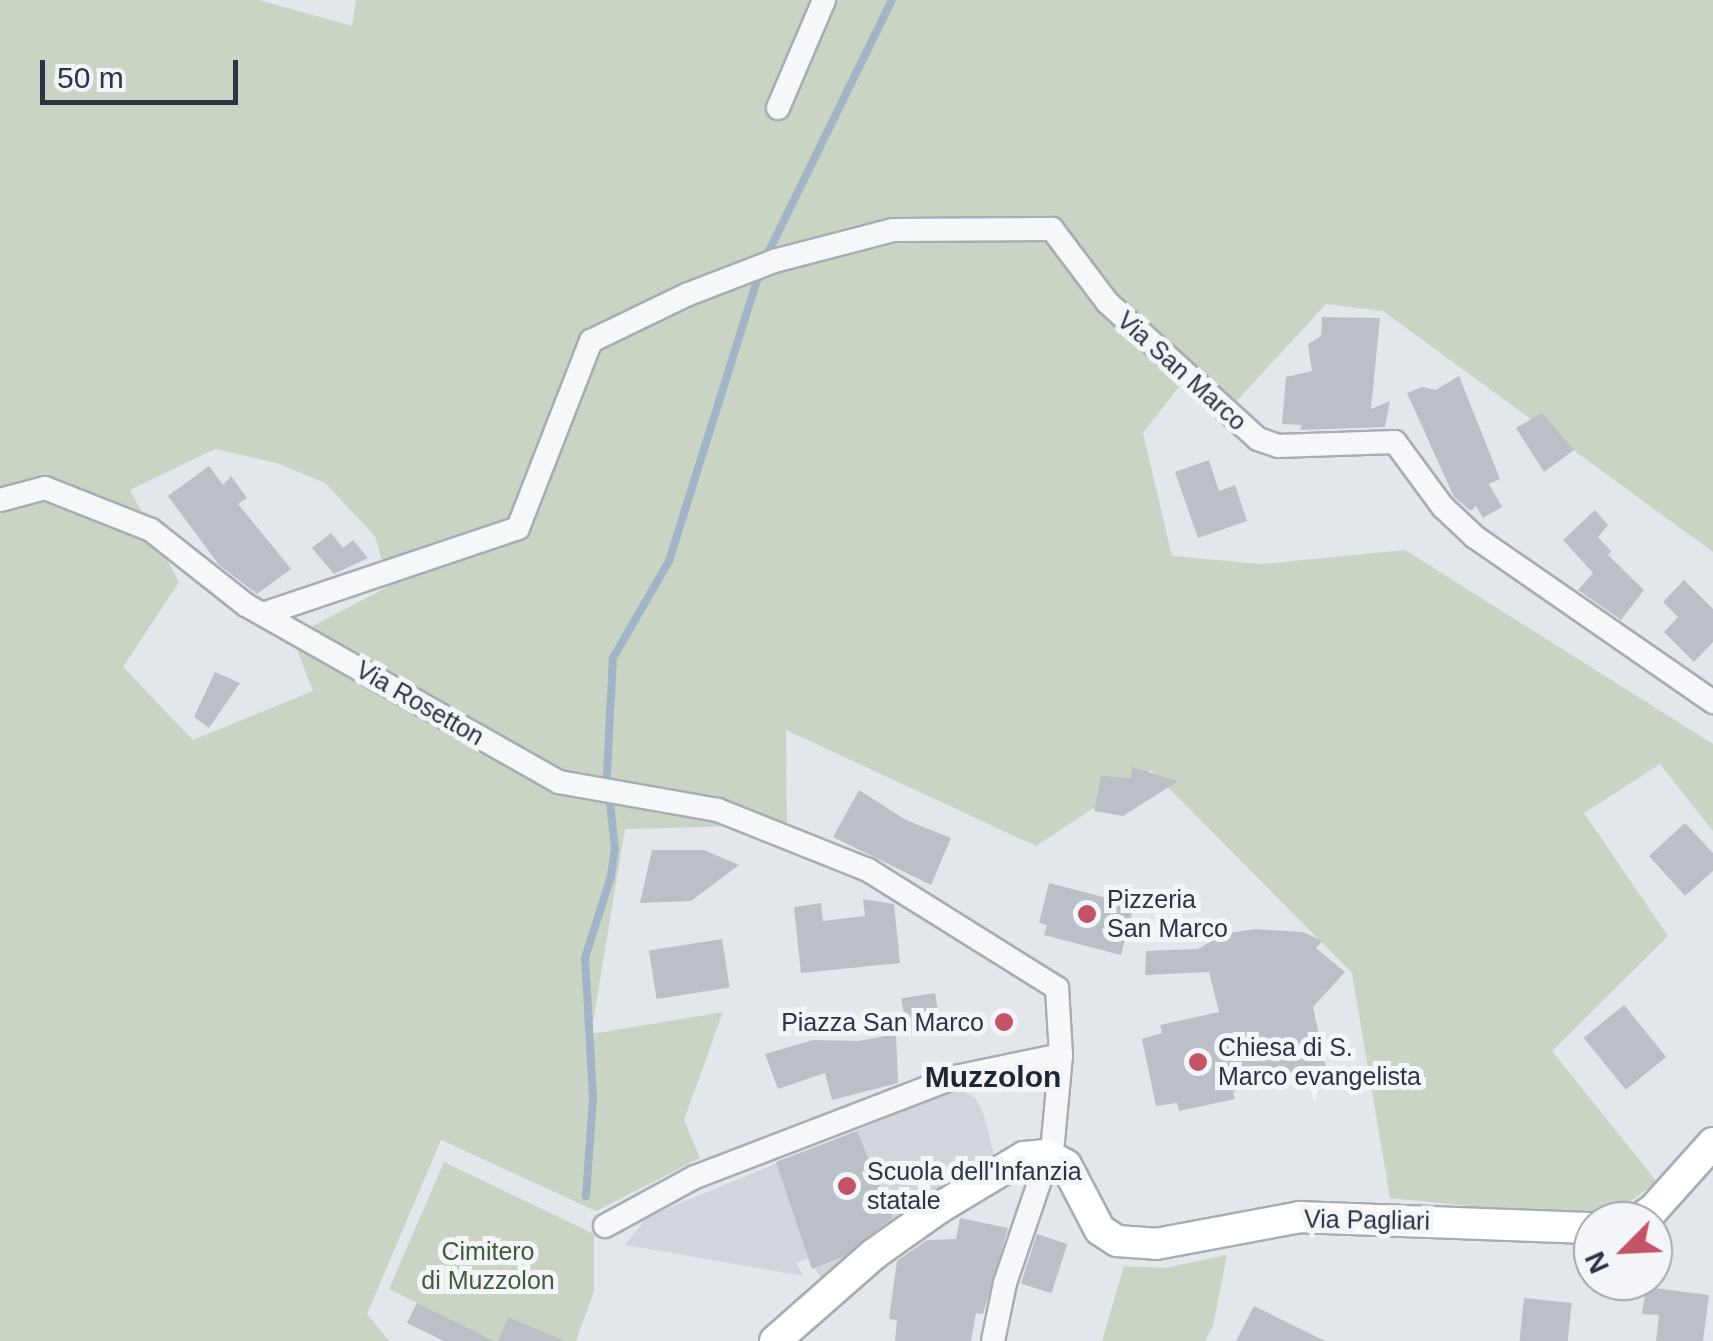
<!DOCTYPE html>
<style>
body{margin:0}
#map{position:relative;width:1713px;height:1341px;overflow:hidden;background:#e3e6ea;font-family:Helvetica,sans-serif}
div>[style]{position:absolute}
.built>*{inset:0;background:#d2d5dc}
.green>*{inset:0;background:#c9d4c5}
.stream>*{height:8px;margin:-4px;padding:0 4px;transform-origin:4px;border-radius:4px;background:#a2b5c7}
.building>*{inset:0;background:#bbc0c7;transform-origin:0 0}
.roads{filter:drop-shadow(2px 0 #a8adb4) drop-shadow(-2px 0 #a8adb4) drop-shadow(0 2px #a8adb4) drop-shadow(0 -2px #a8adb4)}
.street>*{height:22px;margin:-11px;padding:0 11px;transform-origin:11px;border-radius:11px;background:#f6f7f9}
.secondary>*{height:30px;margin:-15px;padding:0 15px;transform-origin:15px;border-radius:15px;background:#fff}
.dots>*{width:28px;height:28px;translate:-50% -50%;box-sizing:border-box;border:5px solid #f3f5f8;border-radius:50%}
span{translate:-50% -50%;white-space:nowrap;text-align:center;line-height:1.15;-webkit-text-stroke:10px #f3f5f8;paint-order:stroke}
.street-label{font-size:25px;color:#2c3541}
.poi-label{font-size:25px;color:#2c3541}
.left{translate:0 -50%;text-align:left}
.right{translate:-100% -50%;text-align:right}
.park-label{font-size:25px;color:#425c3b}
.quarter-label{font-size:30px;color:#1e2632;font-weight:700}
.north{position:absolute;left:1573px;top:1201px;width:100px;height:100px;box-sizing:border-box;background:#f3f5f8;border:2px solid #a3a8af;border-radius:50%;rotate:246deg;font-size:28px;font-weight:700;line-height:40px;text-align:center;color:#2c3541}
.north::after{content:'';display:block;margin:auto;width:35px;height:45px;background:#c45367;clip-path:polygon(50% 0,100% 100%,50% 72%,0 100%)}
.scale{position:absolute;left:40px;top:60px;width:198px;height:45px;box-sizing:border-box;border:5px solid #2c3541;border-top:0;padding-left:12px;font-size:30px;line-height:35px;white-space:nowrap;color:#2c3541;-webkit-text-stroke:8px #f3f5f8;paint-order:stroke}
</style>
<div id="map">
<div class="built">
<div style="clip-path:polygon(952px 1091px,963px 1091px,975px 1098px,983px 1112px,993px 1151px,992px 1168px,839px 1283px,821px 1278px,808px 1258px,796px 1263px,804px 1276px,625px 1245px,647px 1217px)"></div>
</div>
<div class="green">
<div style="clip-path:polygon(evenodd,0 0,259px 0,352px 26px,356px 0,1713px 0,1713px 552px,1383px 311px,1326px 304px,1232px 406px,1192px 370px,1143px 433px,1172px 556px,1262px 564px,1405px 550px,1713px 744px,1713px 831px,1660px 764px,1584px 813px,1668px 936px,1552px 1051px,1657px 1182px,1629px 1202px,1593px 1218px,1390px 1198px,1352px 973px,1151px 770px,1036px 846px,786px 730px,787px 825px,625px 829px,591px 1034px,723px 1012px,684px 1120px,700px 1158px,596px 1211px,441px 1140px,367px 1314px,389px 1341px,0 1341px,0 0,215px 449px,277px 463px,325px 483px,375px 536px,389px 586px,292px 637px,313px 691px,193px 740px,123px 667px,179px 582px,130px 490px,215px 449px)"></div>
<div style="clip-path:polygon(444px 1162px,594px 1234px,594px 1291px,576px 1341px,444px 1341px,407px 1323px,417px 1303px,389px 1289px)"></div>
<div style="clip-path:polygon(1227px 1255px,1213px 1326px,1205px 1341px,1102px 1341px,1124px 1266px,1165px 1268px)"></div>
</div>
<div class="stream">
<div style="left:766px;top:257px;width:286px;rotate:-63.9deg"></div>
<div style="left:607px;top:775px;width:117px;rotate:-87.1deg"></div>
<div style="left:613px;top:658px;width:112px;rotate:-60deg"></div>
<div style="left:669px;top:561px;width:301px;rotate:-72.6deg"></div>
<div style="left:586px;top:1196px;width:97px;rotate:-85.9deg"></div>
<div style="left:593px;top:1099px;width:141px;rotate:-93.2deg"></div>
<div style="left:585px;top:958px;width:86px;rotate:-72.4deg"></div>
<div style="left:611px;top:876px;width:27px;rotate:-82deg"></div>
<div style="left:615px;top:849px;width:47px;rotate:-96.1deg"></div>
</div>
<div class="building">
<div style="clip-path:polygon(1322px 317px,1380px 318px,1371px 409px,1390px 401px,1385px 427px,1300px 430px,1302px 425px,1282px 424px,1286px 377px,1312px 371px,1308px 344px,1321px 336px)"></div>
<div style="clip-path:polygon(1459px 376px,1500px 479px,1489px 484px,1502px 507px,1483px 518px,1476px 506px,1471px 511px,1454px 497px,1407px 393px,1422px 387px,1436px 390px)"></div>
<div style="clip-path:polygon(1542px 413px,1574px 450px,1544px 472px,1516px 428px)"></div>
<div style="clip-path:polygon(1209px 460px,1219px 491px,1235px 485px,1247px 521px,1198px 538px,1175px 472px)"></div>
<div style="clip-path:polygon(209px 466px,223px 485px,231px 476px,247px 498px,238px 504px,291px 569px,257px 594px,219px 565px,168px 496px)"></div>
<div style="clip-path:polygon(1595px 510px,1608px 525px,1598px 537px,1611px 551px,1608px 555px,1644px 590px,1621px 620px,1578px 590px,1593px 573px,1563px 540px)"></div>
<div style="clip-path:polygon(331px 533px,343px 548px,353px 540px,368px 558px,334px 574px,312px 548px)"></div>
<div style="clip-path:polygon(1684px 580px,1713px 609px,1713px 642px,1694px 662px,1664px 632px,1678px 617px,1663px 602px)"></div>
<div style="clip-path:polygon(215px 672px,240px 683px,209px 728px,194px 717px)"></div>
<div style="clip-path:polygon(1132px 767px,1178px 781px,1123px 816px,1094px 811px,1101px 776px,1131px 778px)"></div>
<div style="clip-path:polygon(859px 790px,906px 820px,951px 838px,931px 885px,833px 837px)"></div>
<div style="clip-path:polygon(1685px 823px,1713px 853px,1713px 871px,1685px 896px,1649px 856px)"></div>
<div style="clip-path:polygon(652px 850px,704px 850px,739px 865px,691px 901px,640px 903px)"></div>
<div style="clip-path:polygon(1049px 883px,1134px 905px,1121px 955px,1044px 935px,1047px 925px,1039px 923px)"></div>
<div style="clip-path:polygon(863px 899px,894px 904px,900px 963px,801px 973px,794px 907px,821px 903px,823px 921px,865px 916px)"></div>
<div style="clip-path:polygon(1255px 929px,1303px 932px,1322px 941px,1316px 948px,1345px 972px,1313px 1007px,1327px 1073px,1233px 1091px,1235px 1099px,1179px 1111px,1177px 1103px,1156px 1106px,1142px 1039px,1162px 1033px,1160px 1025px,1219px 1012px,1209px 972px,1145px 975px,1146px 951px,1198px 949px,1224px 934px)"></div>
<div style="left:722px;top:939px;width:49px;height:74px;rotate:81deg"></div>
<div style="left:935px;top:993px;width:38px;height:34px;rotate:81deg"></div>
<div style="left:1624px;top:1005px;width:67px;height:52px;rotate:51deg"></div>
<div style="clip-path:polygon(896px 1034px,898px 1083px,832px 1100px,825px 1073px,778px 1089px,765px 1054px,813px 1040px,859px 1041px)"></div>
<div style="clip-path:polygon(857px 1131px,893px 1217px,844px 1256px,812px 1269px,776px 1162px)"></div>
<div style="clip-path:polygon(960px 1218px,1008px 1228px,983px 1314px,976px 1313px,971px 1341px,895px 1341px,897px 1320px,889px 1319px,897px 1261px,927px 1240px,956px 1239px)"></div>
<div style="left:1037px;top:1234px;width:32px;height:52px;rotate:18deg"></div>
<div style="clip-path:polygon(1646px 1287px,1709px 1295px,1703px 1341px,1656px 1341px,1659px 1315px,1642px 1314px)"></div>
<div style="left:1524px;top:1298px;width:48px;height:43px;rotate:6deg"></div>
<div style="clip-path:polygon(417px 1303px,494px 1341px,444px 1341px,407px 1323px)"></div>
<div style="clip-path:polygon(1254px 1306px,1325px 1341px,1236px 1341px)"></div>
<div style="clip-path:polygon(508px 1317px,565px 1341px,498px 1341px)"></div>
</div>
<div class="roads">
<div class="street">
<div style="left:778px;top:108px;width:117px;rotate:-66.9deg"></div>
<div style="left:0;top:500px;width:47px;rotate:-14.9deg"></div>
<div style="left:45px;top:488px;width:114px;rotate:21.6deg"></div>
<div style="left:151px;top:530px;width:121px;rotate:38.3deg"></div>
<div style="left:246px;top:605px;width:360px;rotate:29.5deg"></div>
<div style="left:559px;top:782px;width:161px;rotate:10deg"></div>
<div style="left:718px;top:810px;width:162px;rotate:21.8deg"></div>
<div style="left:868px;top:870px;width:223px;rotate:32deg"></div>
<div style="left:1057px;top:988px;width:67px;rotate:86.6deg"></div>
<div style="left:1061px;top:1055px;width:87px;rotate:95.3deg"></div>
<div style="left:1053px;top:1142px;width:149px;rotate:108.8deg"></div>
<div style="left:1005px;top:1283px;width:59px;rotate:101.7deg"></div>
<div style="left:266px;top:613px;width:266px;rotate:-18.6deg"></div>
<div style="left:518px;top:528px;width:201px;rotate:-68.7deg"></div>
<div style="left:591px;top:341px;width:106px;rotate:-25.8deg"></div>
<div style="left:686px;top:295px;width:94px;rotate:-21.1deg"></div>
<div style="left:774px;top:261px;width:123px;rotate:-14.6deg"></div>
<div style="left:893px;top:230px;width:159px;rotate:-0.4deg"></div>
<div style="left:1052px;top:229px;width:91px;rotate:53deg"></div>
<div style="left:1107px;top:302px;width:204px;rotate:42.2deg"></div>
<div style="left:1258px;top:439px;width:21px;rotate:19deg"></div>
<div style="left:1278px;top:446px;width:117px;rotate:-2deg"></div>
<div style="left:1395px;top:442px;width:81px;rotate:53.6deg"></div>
<div style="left:1443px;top:507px;width:44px;rotate:43.2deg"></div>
<div style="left:1475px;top:537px;width:290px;rotate:34.7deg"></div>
<div style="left:605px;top:1226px;width:102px;rotate:-28.6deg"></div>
<div style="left:695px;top:1177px;width:279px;rotate:-21deg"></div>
<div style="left:955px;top:1077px;width:108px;rotate:-11.7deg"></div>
</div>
<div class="secondary">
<div style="left:1637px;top:1221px;width:19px;rotate:-35deg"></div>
<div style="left:1653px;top:1210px;width:90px;rotate:-48.2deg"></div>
<div style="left:775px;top:1341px;width:132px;rotate:-41.3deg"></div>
<div style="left:874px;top:1254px;width:80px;rotate:-35.3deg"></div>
<div style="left:939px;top:1208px;width:99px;rotate:-31deg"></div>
<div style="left:1024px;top:1157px;width:23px;rotate:-5deg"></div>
<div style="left:1047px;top:1155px;width:21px;rotate:28deg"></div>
<div style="left:1066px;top:1165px;width:73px;rotate:62.4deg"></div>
<div style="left:1100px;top:1230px;width:20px;rotate:33deg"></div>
<div style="left:1117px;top:1241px;width:39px;rotate:4deg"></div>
<div style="left:1156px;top:1244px;width:147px;rotate:-10.6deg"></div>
<div style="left:1300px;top:1217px;width:293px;rotate:2.2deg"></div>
</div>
</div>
<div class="dots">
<div style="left:1087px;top:914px;background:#c45367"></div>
<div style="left:1004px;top:1022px;background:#c45367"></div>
<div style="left:1198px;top:1062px;background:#c45367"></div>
<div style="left:847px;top:1186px;background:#c45367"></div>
</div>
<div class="street-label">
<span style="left:1182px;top:371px;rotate:42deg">Via San Marco</span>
<span style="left:420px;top:703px;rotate:30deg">Via Rosetton</span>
<span style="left:1367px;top:1220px;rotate:1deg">Via Pagliari</span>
</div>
<div class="poi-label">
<span class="left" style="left:1107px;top:914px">Pizzeria<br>San Marco</span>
<span class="right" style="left:984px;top:1022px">Piazza San Marco</span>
<span class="left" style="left:1218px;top:1062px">Chiesa di S.<br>Marco evangelista</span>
<span class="left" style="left:867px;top:1186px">Scuola dell'Infanzia<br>statale</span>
</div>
<div class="park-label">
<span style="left:488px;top:1266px">Cimitero<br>di Muzzolon</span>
</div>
<div class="quarter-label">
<span style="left:993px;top:1077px">Muzzolon</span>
</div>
<div class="north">N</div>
<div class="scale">50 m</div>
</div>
